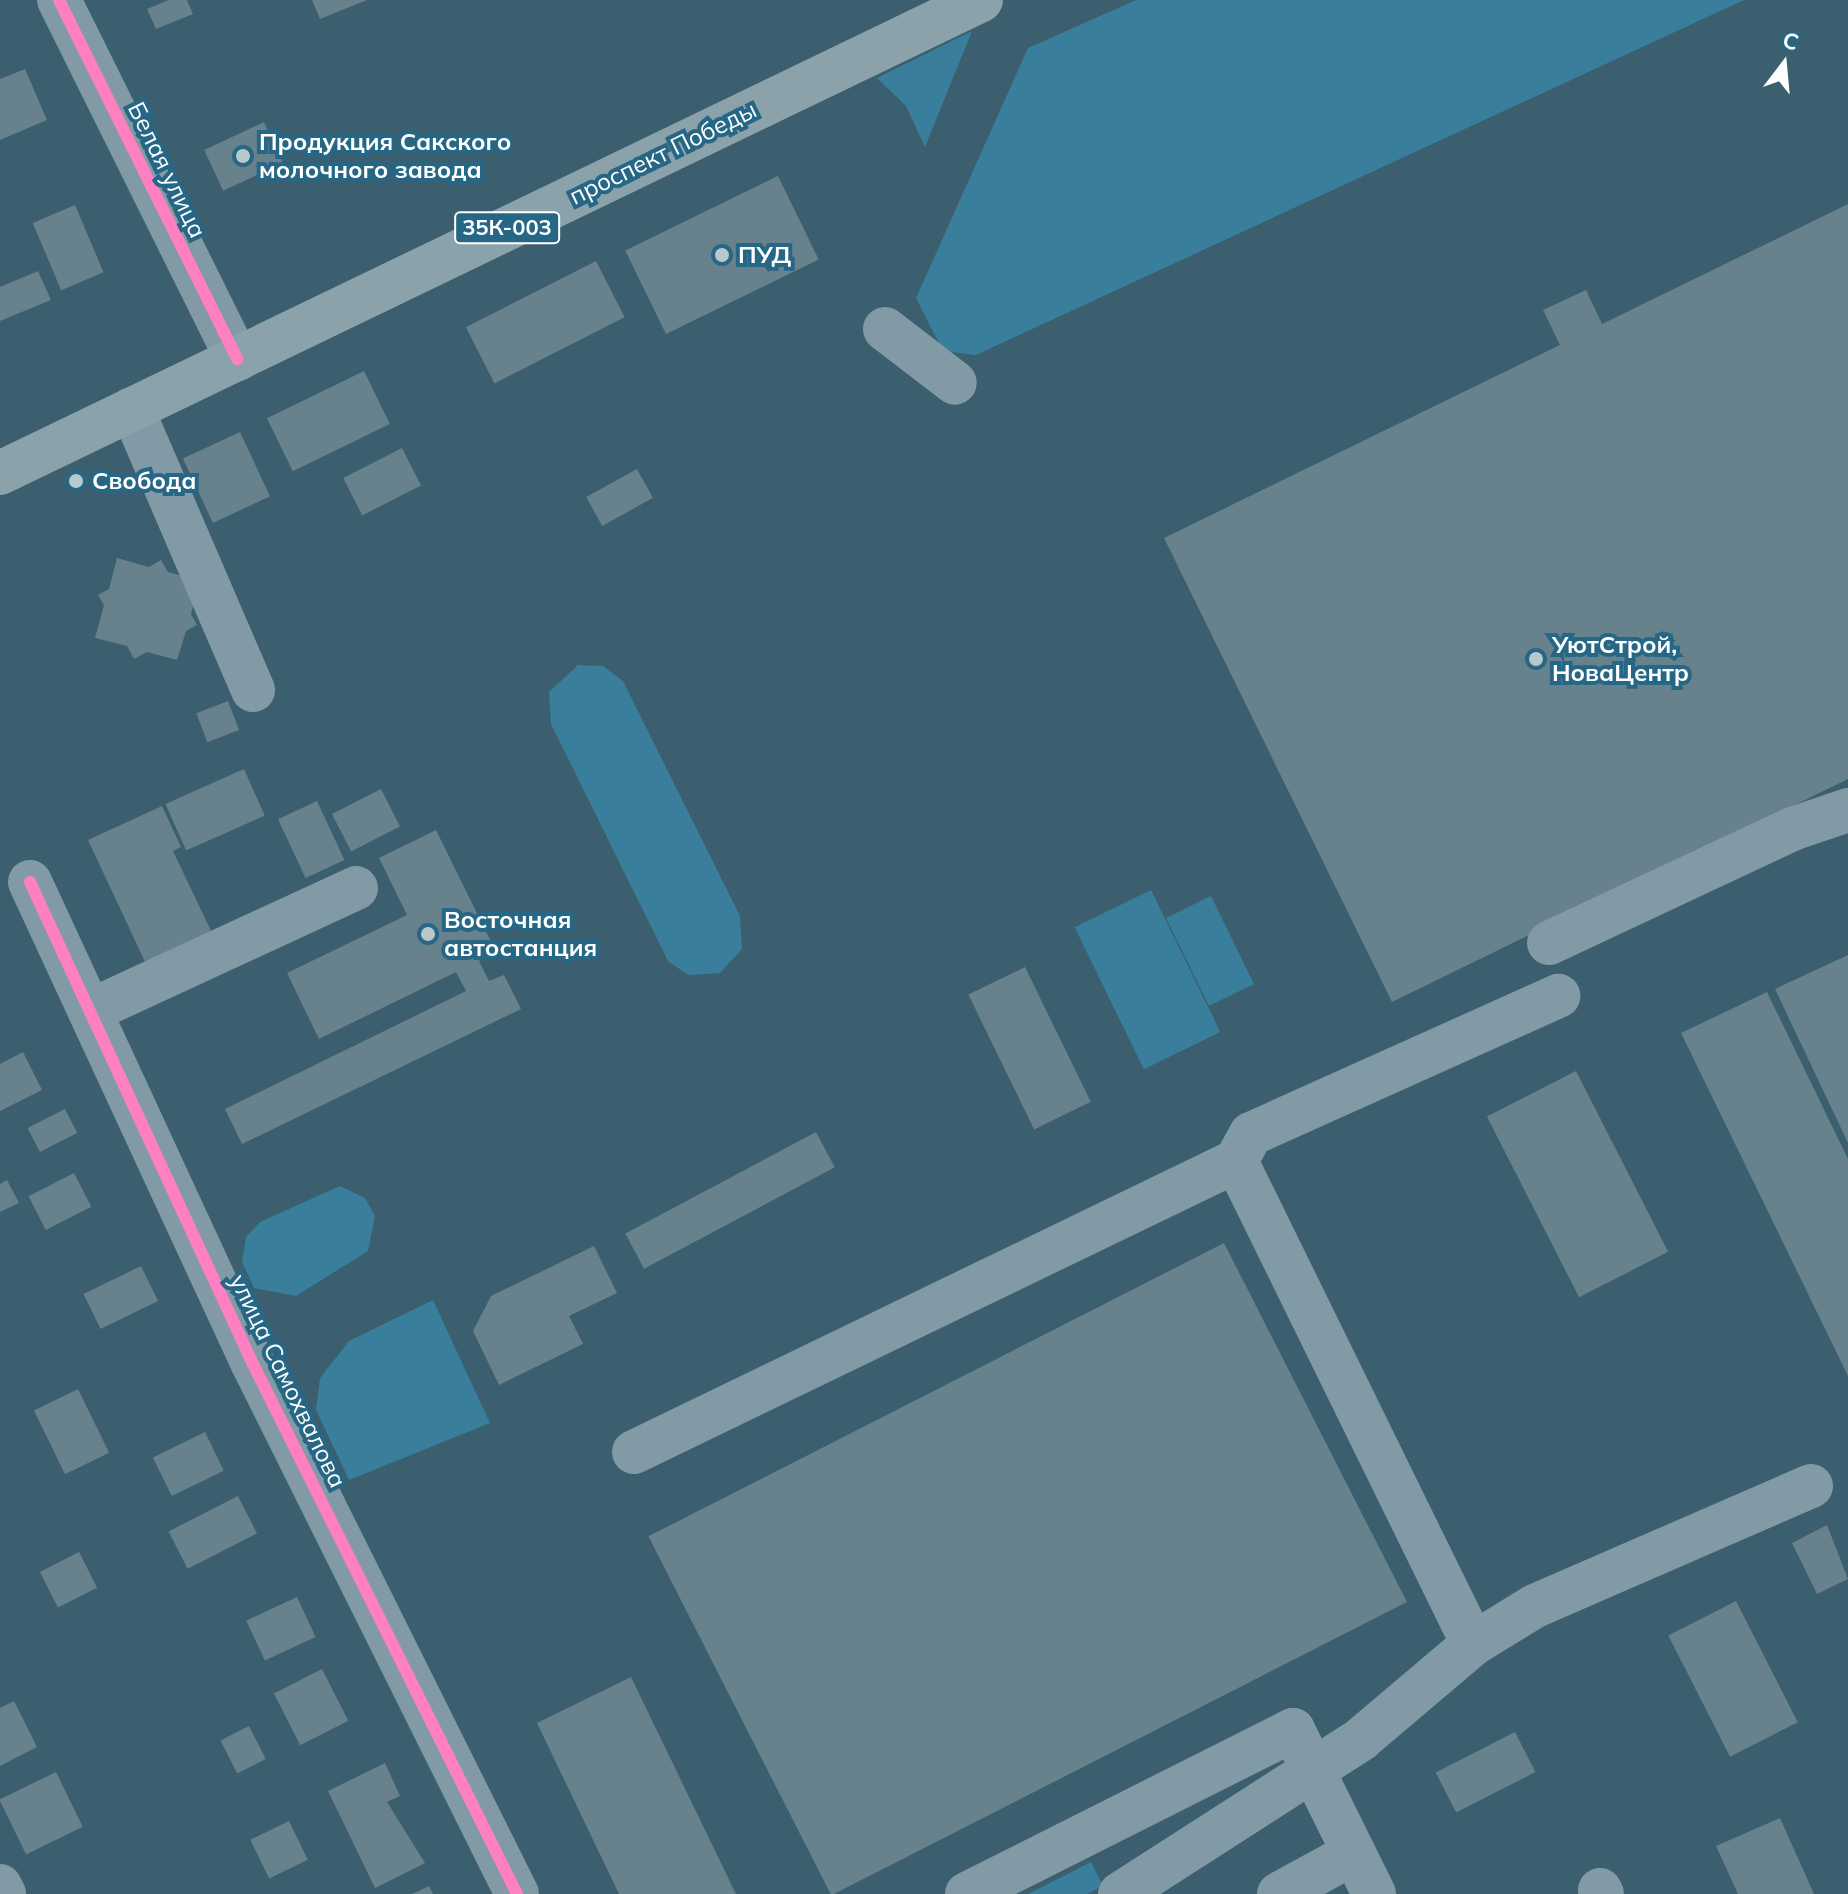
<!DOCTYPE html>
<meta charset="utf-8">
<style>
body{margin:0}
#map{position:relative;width:1848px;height:1894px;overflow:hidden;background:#3b5f6f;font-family:Mulish,sans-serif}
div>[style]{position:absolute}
.green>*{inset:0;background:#397e9b;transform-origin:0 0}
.building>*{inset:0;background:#67818d;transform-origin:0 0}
.minor>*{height:44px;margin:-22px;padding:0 22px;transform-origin:22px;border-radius:22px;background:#829aa5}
.major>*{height:44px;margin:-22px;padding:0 22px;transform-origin:22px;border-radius:22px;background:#8ca2ab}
.cycleway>*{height:12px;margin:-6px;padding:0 6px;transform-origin:6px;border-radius:6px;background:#ff80c0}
.dots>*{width:22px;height:22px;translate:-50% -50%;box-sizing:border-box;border:4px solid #256785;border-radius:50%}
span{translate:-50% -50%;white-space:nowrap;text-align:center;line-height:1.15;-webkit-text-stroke:8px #256785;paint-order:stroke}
.shield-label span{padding:2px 6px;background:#256785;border:2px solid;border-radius:6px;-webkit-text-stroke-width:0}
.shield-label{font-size:22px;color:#fff;font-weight:700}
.poi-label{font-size:24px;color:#fff;font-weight:700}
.left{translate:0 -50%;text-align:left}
.street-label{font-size:24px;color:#fff}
.north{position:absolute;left:1744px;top:24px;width:80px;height:80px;-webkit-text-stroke:6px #256785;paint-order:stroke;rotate:16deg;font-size:22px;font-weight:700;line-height:32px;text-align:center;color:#fff}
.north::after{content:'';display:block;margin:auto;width:28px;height:36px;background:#fff;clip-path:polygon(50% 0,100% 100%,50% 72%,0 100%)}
</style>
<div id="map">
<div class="green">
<div style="clip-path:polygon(1136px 0,1744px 0,976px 355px,943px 351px,916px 298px,1028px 48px)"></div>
<div style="clip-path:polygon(972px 31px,925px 147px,906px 106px,877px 78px)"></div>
<div style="clip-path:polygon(578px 665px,603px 666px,623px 681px,740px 916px,742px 949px,720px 973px,688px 975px,668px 961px,551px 724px,549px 692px)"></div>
<div style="left:1151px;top:890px;width:158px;height:85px;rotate:64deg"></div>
<div style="left:1211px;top:896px;width:98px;height:50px;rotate:64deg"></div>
<div style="clip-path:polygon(340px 1186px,365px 1198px,375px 1216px,368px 1251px,296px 1296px,254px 1288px,242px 1262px,246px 1237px,260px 1222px)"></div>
<div style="clip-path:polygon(433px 1300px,490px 1423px,349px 1480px,316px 1410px,320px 1378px,349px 1341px)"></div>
<div style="clip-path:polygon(1091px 1862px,1103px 1886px,1087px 1894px,1028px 1894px)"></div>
</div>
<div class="building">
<div style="clip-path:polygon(169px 0,187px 0,193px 14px,156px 29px,147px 9px)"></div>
<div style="clip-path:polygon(312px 0,367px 0,320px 19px)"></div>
<div style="clip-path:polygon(25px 69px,47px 120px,0 140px,0 79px)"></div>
<div style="left:264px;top:122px;width:45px;height:66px;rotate:65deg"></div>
<div style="left:778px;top:176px;width:93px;height:170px;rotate:64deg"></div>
<div style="clip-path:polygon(1848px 204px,1848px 779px,1392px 1002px,1164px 538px,1560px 345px,1543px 310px,1586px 290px,1602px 324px)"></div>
<div style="left:75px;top:205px;width:73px;height:46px;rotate:67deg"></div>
<div style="left:596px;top:261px;width:63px;height:146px;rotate:63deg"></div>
<div style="clip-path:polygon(38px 271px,51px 300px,0 321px,0 287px)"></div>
<div style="left:364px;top:371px;width:59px;height:108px;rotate:64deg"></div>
<div style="left:240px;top:432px;width:71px;height:63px;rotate:65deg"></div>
<div style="left:402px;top:448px;width:42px;height:66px;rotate:63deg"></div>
<div style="left:637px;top:469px;width:33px;height:58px;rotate:61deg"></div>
<div style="clip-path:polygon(117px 558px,149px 567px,161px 560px,168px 572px,200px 581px,191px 614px,197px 625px,186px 631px,177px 660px,147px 652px,134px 659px,127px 646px,95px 638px,104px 605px,98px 595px,109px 589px)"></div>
<div style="left:228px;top:701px;width:31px;height:34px;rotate:69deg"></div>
<div style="left:244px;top:769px;width:51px;height:86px;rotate:66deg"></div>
<div style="left:381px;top:789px;width:42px;height:55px;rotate:63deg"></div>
<div style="left:317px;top:801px;width:65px;height:43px;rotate:65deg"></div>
<div style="clip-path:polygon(162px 806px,181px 847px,173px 851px,213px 935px,147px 966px,88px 840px)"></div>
<div style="clip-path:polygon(436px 830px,496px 952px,479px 961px,489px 981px,504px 975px,521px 1009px,242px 1144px,225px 1109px,466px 991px,456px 972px,319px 1039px,287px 973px,407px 915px,379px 858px)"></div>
<div style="clip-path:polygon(1848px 955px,1848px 1143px,1775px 989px)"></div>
<div style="left:1025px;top:967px;width:150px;height:63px;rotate:64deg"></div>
<div style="clip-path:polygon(1767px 992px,1848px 1159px,1848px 1376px,1681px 1033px)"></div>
<div style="clip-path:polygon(23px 1052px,42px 1090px,0 1111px,0 1064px)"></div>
<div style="left:1576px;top:1071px;width:203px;height:100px;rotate:63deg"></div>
<div style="left:65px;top:1109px;width:27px;height:42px;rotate:63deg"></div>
<div style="left:816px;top:1132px;width:40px;height:216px;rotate:62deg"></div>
<div style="left:74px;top:1173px;width:38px;height:51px;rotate:63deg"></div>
<div style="clip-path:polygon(7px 1180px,19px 1203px,0 1212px,0 1184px)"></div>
<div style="left:1224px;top:1243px;width:403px;height:646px;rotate:63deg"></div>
<div style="clip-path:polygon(594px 1246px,617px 1293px,569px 1316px,583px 1344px,499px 1385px,473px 1331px,491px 1296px)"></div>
<div style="left:141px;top:1266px;width:39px;height:64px;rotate:64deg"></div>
<div style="left:78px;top:1389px;width:71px;height:49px;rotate:64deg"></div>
<div style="left:205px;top:1432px;width:43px;height:58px;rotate:64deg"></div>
<div style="left:238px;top:1496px;width:42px;height:78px;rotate:63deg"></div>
<div style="clip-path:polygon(1827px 1525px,1848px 1579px,1817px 1594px,1792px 1543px)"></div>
<div style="left:79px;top:1552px;width:40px;height:44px;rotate:63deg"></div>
<div style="left:297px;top:1597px;width:44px;height:56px;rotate:65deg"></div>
<div style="left:1736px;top:1601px;width:136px;height:76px;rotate:63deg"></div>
<div style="left:322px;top:1669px;width:58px;height:54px;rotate:63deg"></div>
<div style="clip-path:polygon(631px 1677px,736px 1894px,619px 1894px,537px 1723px)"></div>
<div style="clip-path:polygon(14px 1701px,37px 1747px,0 1766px,0 1708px)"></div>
<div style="left:249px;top:1726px;width:37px;height:32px;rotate:63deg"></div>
<div style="left:1515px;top:1732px;width:45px;height:89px;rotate:63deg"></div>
<div style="clip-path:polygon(385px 1763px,400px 1796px,387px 1802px,425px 1863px,375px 1888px,328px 1791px)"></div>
<div style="left:56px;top:1772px;width:61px;height:63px;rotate:64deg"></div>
<div style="clip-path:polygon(1780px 1818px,1814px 1894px,1738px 1894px,1716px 1846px)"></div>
<div style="left:289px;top:1821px;width:43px;height:43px;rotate:64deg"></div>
<div style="clip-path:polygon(429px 1886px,433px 1894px,412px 1894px)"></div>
</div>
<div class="minor">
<div style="left:59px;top:0;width:401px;rotate:63.6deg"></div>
<div style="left:885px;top:329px;width:88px;rotate:37.6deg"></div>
<div style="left:132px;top:409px;width:306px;rotate:66.7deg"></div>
<div style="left:30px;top:882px;width:529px;rotate:65.18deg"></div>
<div style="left:252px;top:1362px;width:594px;rotate:63.52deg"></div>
<div style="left:1549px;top:943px;width:268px;rotate:-25.1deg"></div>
<div style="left:1792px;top:829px;width:59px;rotate:-18.7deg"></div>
<div style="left:90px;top:1011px;width:293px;rotate:-24.8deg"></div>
<div style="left:1236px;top:1161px;width:538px;rotate:63.86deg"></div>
<div style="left:634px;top:1452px;width:669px;rotate:-25.8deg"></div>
<div style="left:1236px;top:1161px;width:31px;rotate:-61deg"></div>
<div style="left:1251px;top:1134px;width:337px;rotate:-24.2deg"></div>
<div style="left:0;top:1886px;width:9px;rotate:63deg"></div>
<div style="left:1600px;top:1890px;width:4px;rotate:63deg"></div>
<div style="left:967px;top:1894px;width:365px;rotate:-26.7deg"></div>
<div style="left:1293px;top:1730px;width:183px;rotate:63.7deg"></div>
<div style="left:1120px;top:1894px;width:287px;rotate:-32.7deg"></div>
<div style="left:1361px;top:1739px;width:147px;rotate:-40.3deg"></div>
<div style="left:1473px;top:1644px;width:73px;rotate:-31.5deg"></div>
<div style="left:1535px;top:1606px;width:301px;rotate:-23.5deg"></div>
<div style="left:1279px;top:1894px;width:85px;rotate:-28.7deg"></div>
</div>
<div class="major">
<div style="left:0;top:473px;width:1089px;rotate:-25.74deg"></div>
</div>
<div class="cycleway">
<div style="left:59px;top:0;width:401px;rotate:63.6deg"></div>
<div style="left:30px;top:882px;width:529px;rotate:65.18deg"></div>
<div style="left:252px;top:1362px;width:594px;rotate:63.52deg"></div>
</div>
<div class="dots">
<div style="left:243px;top:156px;background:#bac7cd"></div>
<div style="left:722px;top:255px;background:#bac7cd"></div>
<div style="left:76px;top:481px;background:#bac7cd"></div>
<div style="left:1536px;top:659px;background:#bac7cd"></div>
<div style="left:428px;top:934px;background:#bac7cd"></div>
</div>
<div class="shield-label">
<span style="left:507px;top:228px">35К-003</span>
</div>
<div class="poi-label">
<span class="left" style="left:259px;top:156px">Продукция Сакского<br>молочного завода</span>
<span class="left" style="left:738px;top:255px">ПУД</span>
<span class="left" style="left:92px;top:481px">Свобода</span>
<span class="left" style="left:1552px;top:659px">УютСтрой,<br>НоваЦентр</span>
<span class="left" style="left:444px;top:934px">Восточная<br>автостанция</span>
</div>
<div class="street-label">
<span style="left:663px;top:153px;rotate:-26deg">проспект Победы</span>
<span style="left:167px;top:170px;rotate:64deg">Белая улица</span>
<span style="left:288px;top:1381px;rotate:64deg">улица Самохвалова</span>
</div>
<div class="north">С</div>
</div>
